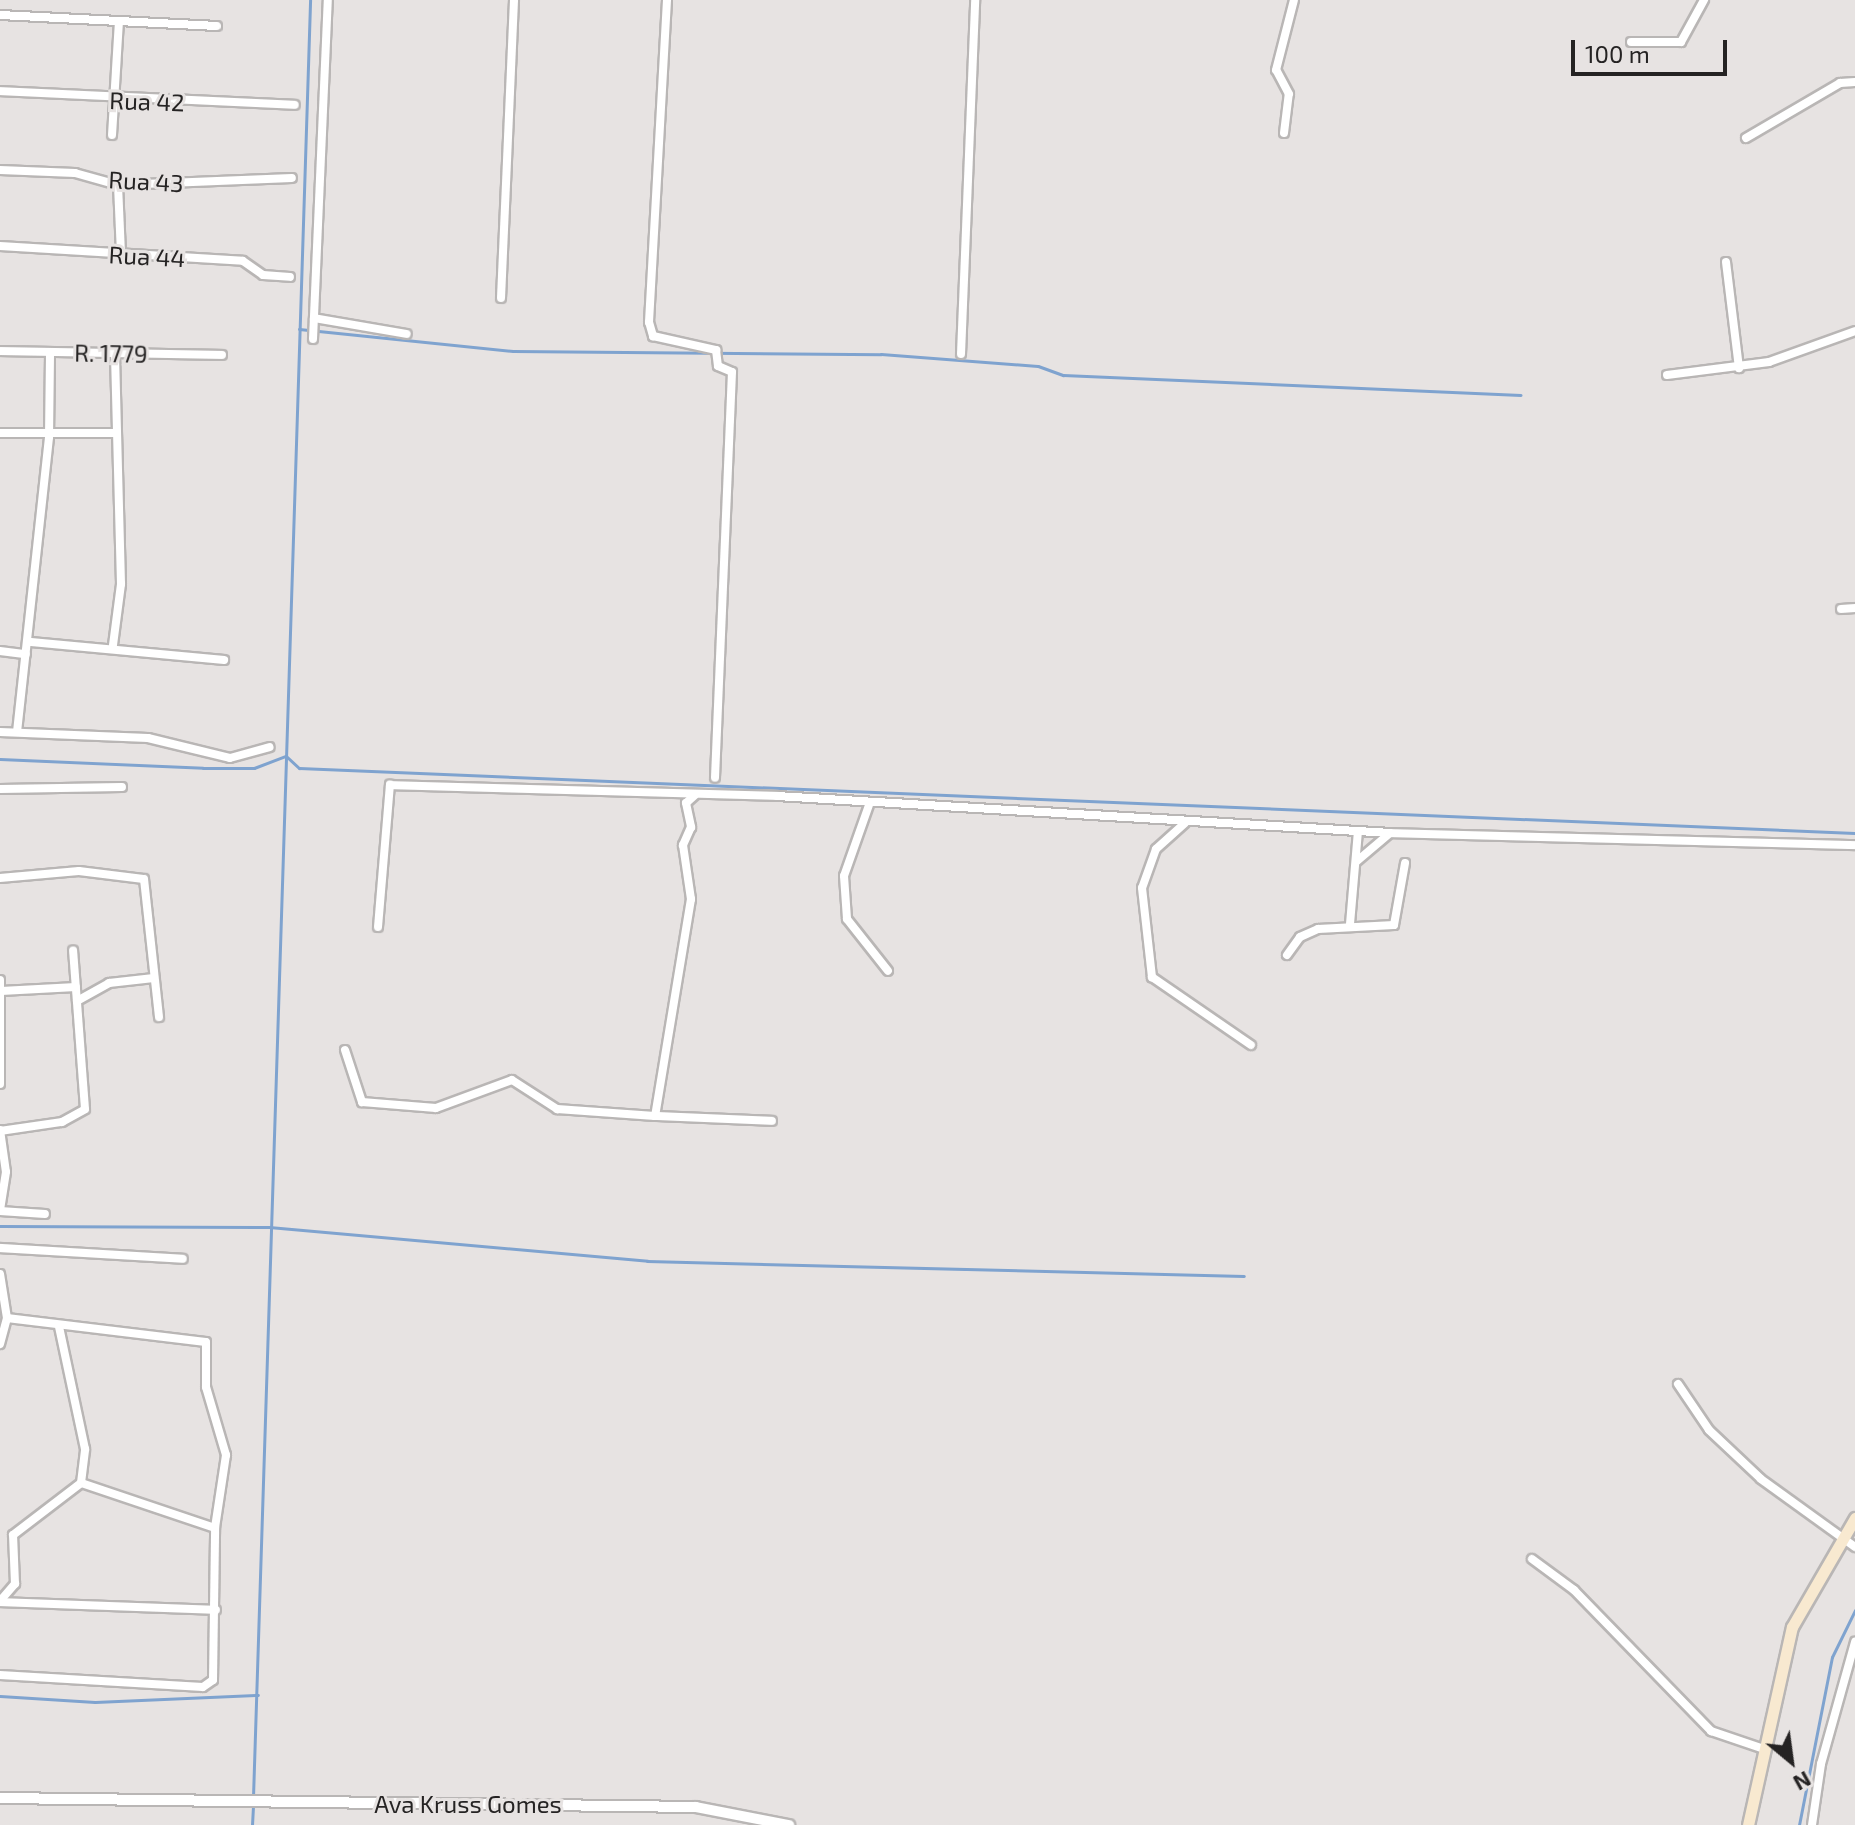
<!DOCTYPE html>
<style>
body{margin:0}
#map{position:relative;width:1855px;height:1825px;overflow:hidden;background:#e7e3e2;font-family:"Exo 2",sans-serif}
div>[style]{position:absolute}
.stream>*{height:3px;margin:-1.5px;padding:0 1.5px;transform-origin:1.5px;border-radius:1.5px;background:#7fa3cf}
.roads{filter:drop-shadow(2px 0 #b9b6b5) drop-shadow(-2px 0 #b9b6b5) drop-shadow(0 2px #b9b6b5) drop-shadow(0 -2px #b9b6b5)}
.minor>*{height:8px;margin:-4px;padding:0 4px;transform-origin:4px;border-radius:4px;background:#fff}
.tertiary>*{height:10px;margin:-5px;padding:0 5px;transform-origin:5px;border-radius:5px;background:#fff}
.secondary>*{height:11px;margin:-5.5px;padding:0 5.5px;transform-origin:5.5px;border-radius:5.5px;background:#f8e9d0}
span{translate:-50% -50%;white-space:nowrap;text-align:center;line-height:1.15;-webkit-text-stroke:6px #e7e3e2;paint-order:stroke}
.street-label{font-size:24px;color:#252323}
.north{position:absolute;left:1751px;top:1721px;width:80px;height:80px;-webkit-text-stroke:6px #e7e3e2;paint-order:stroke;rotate:151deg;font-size:22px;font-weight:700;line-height:32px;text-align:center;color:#252323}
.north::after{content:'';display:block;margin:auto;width:28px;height:36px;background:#252323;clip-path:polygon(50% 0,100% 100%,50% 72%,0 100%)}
.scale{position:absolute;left:1571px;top:40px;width:156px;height:36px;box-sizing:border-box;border:4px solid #252323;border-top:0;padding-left:10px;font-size:24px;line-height:28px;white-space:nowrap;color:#252323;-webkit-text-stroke:6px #e7e3e2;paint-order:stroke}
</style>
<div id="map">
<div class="stream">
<div style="left:299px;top:329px;width:215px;rotate:5.9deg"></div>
<div style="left:513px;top:351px;width:368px;rotate:0.5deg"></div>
<div style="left:881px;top:354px;width:157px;rotate:4.4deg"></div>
<div style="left:1038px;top:366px;width:27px;rotate:20deg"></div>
<div style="left:1063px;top:375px;width:458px;rotate:2.5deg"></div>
<div style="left:0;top:759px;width:203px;rotate:2.5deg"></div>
<div style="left:203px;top:768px;width:51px"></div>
<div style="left:254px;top:768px;width:34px;rotate:-21deg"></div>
<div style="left:286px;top:756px;width:18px;rotate:43deg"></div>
<div style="left:299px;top:768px;width:1557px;rotate:2.39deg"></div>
<div style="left:0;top:1226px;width:269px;rotate:0.2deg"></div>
<div style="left:269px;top:1227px;width:380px;rotate:5.1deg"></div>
<div style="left:647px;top:1261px;width:597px;rotate:1.44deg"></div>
<div style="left:0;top:1696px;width:95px;rotate:3.6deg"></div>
<div style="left:95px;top:1702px;width:163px;rotate:-2.5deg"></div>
<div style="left:253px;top:1797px;width:1798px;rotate:-88.18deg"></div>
<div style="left:252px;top:1825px;width:20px;rotate:-87deg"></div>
<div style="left:1799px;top:1825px;width:171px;rotate:-78.9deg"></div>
<div style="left:1832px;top:1657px;width:52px;rotate:-63.9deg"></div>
</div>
<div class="roads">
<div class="minor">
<div style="left:667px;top:0;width:323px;rotate:93.2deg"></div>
<div style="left:649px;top:322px;width:15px;rotate:74deg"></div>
<div style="left:653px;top:336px;width:65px;rotate:12.5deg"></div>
<div style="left:716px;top:350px;width:16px;rotate:83deg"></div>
<div style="left:718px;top:366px;width:15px;rotate:23deg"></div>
<div style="left:732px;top:372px;width:406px;rotate:92.4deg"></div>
<div style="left:0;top:15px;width:217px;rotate:2.9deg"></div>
<div style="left:1631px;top:42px;width:50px"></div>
<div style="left:1681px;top:42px;width:48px;rotate:-61.3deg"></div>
<div style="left:0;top:91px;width:295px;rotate:2.7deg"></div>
<div style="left:1284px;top:133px;width:39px;rotate:-83deg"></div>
<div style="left:1289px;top:94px;width:27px;rotate:-118deg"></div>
<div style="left:1276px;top:70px;width:72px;rotate:-75.6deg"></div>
<div style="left:112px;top:135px;width:114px;rotate:-86.5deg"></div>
<div style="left:1746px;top:138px;width:109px;rotate:-30.3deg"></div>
<div style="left:1840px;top:83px;width:15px;rotate:-4deg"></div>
<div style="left:0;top:170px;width:75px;rotate:2.3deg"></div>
<div style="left:75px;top:173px;width:45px;rotate:15.6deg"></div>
<div style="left:118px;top:185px;width:174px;rotate:-2.3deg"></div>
<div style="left:118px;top:185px;width:70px;rotate:87.5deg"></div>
<div style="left:0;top:246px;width:243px;rotate:3.5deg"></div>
<div style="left:243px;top:261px;width:24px;rotate:35deg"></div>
<div style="left:263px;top:275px;width:27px;rotate:4deg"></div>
<div style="left:1726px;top:262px;width:107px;rotate:83deg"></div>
<div style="left:501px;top:298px;width:298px;rotate:-87.5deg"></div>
<div style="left:314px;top:318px;width:94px;rotate:9.8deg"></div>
<div style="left:313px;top:339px;width:339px;rotate:-87.5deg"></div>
<div style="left:0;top:351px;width:222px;rotate:1deg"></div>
<div style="left:961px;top:354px;width:354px;rotate:-87.7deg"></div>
<div style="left:1667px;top:375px;width:103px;rotate:-7.3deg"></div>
<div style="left:1769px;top:362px;width:91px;rotate:-19.8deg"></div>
<div style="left:0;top:433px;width:117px"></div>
<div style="left:1841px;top:609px;width:14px;rotate:-4deg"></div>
<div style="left:31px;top:642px;width:194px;rotate:5.3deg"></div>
<div style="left:113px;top:645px;width:62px;rotate:-82.5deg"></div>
<div style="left:121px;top:584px;width:230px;rotate:-91.5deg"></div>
<div style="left:0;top:651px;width:26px;rotate:7deg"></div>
<div style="left:0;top:732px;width:148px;rotate:2.3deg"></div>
<div style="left:148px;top:738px;width:84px;rotate:13.7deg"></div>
<div style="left:230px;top:758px;width:41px;rotate:-15.4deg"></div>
<div style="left:17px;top:732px;width:297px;rotate:-83.8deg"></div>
<div style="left:49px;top:437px;width:84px;rotate:-89.3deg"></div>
<div style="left:0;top:789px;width:122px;rotate:-0.9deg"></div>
<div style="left:695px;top:795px;width:12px;rotate:138deg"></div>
<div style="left:686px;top:803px;width:25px;rotate:78deg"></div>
<div style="left:691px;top:827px;width:20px;rotate:114deg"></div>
<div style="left:683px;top:845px;width:55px;rotate:81.6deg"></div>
<div style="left:691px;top:899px;width:220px;rotate:99.4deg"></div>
<div style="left:655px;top:1116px;width:117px;rotate:2.4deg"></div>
<div style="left:869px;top:805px;width:75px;rotate:109.4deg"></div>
<div style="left:844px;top:876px;width:43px;rotate:86deg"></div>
<div style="left:847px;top:919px;width:66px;rotate:51.7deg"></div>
<div style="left:1185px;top:823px;width:39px;rotate:138deg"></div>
<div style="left:1156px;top:849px;width:41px;rotate:109.7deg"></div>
<div style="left:1142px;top:888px;width:90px;rotate:83.6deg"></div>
<div style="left:1152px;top:977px;width:120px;rotate:34.5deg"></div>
<div style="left:1357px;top:861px;width:43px;rotate:-40.3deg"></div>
<div style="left:0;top:878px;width:79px;rotate:-5.1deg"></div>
<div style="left:79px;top:871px;width:65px;rotate:7deg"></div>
<div style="left:144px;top:879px;width:139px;rotate:83.8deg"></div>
<div style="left:1350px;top:924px;width:93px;rotate:-85.1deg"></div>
<div style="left:378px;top:927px;width:143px;rotate:-85.2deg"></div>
<div style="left:390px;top:785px;width:387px;rotate:1.6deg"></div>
<div style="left:777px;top:796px;width:614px;rotate:3.45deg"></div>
<div style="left:1390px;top:833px;width:465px;rotate:1.5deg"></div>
<div style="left:1287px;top:955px;width:22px;rotate:-54deg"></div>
<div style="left:1300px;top:937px;width:20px;rotate:-24deg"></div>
<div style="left:1318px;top:929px;width:76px;rotate:-3deg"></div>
<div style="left:1394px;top:925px;width:63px;rotate:-79.9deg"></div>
<div style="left:0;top:980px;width:104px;rotate:90deg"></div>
<div style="left:1px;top:991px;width:75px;rotate:-3.1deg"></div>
<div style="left:77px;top:1001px;width:37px;rotate:-29deg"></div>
<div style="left:109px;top:983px;width:45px;rotate:-6.3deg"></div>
<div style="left:345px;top:1050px;width:55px;rotate:71.9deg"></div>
<div style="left:362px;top:1102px;width:74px;rotate:4.6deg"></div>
<div style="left:436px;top:1108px;width:81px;rotate:-20.2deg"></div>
<div style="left:512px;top:1080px;width:54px;rotate:32.8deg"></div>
<div style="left:557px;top:1109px;width:98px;rotate:4.1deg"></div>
<div style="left:0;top:1130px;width:42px;rotate:81.9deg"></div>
<div style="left:6px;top:1172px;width:39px;rotate:99deg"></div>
<div style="left:0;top:1131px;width:63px;rotate:-8.3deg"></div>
<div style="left:62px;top:1122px;width:26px;rotate:-29deg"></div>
<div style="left:85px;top:1109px;width:159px;rotate:-94.3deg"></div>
<div style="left:0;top:1211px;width:45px;rotate:3.8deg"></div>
<div style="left:0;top:1248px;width:183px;rotate:3.4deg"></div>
<div style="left:0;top:1274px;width:45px;rotate:81deg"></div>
<div style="left:7px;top:1318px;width:27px;rotate:105deg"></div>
<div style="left:7px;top:1318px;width:200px;rotate:6.9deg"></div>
<div style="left:206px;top:1342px;width:45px;rotate:90deg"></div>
<div style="left:206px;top:1387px;width:71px;rotate:73.6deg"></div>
<div style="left:226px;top:1455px;width:74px;rotate:98.6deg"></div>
<div style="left:1678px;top:1384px;width:55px;rotate:56deg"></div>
<div style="left:1709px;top:1430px;width:71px;rotate:43.3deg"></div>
<div style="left:1761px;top:1479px;width:116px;rotate:35.9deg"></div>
<div style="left:1532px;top:1559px;width:52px;rotate:36.4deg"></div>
<div style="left:1574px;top:1590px;width:197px;rotate:45.8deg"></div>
<div style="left:1711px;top:1731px;width:56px;rotate:18.8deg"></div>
<div style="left:0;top:1601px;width:23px;rotate:-49deg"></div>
<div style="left:15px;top:1584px;width:49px;rotate:-92.3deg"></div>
<div style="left:13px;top:1535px;width:86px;rotate:-37.4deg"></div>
<div style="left:0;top:1602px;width:216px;rotate:2.1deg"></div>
<div style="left:0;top:1675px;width:203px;rotate:3.4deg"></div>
<div style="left:203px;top:1687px;width:12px;rotate:-35deg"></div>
<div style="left:213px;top:1680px;width:152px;rotate:-89.2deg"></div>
<div style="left:215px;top:1528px;width:141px;rotate:-161.4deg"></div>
<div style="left:81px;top:1483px;width:34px;rotate:-83deg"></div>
<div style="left:85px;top:1449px;width:125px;rotate:-102deg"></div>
<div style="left:1812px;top:1825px;width:62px;rotate:-81.6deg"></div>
<div style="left:1821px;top:1764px;width:127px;rotate:-74.4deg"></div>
</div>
<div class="tertiary">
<div style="left:0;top:1798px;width:696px;rotate:0.74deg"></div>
<div style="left:696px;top:1807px;width:95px;rotate:11deg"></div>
</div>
<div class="secondary">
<div style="left:1748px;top:1825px;width:203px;rotate:-77.5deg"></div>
<div style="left:1792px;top:1627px;width:126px;rotate:-60deg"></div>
</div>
</div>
<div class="street-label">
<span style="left:147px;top:101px;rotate:2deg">Rua 42</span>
<span style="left:146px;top:181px;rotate:3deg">Rua 43</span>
<span style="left:147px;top:256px;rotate:3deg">Rua 44</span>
<span style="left:111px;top:353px;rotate:1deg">R. 1779</span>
<span style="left:468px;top:1804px">Ava Kruss Gomes</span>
</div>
<div class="north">N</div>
<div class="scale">100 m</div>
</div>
